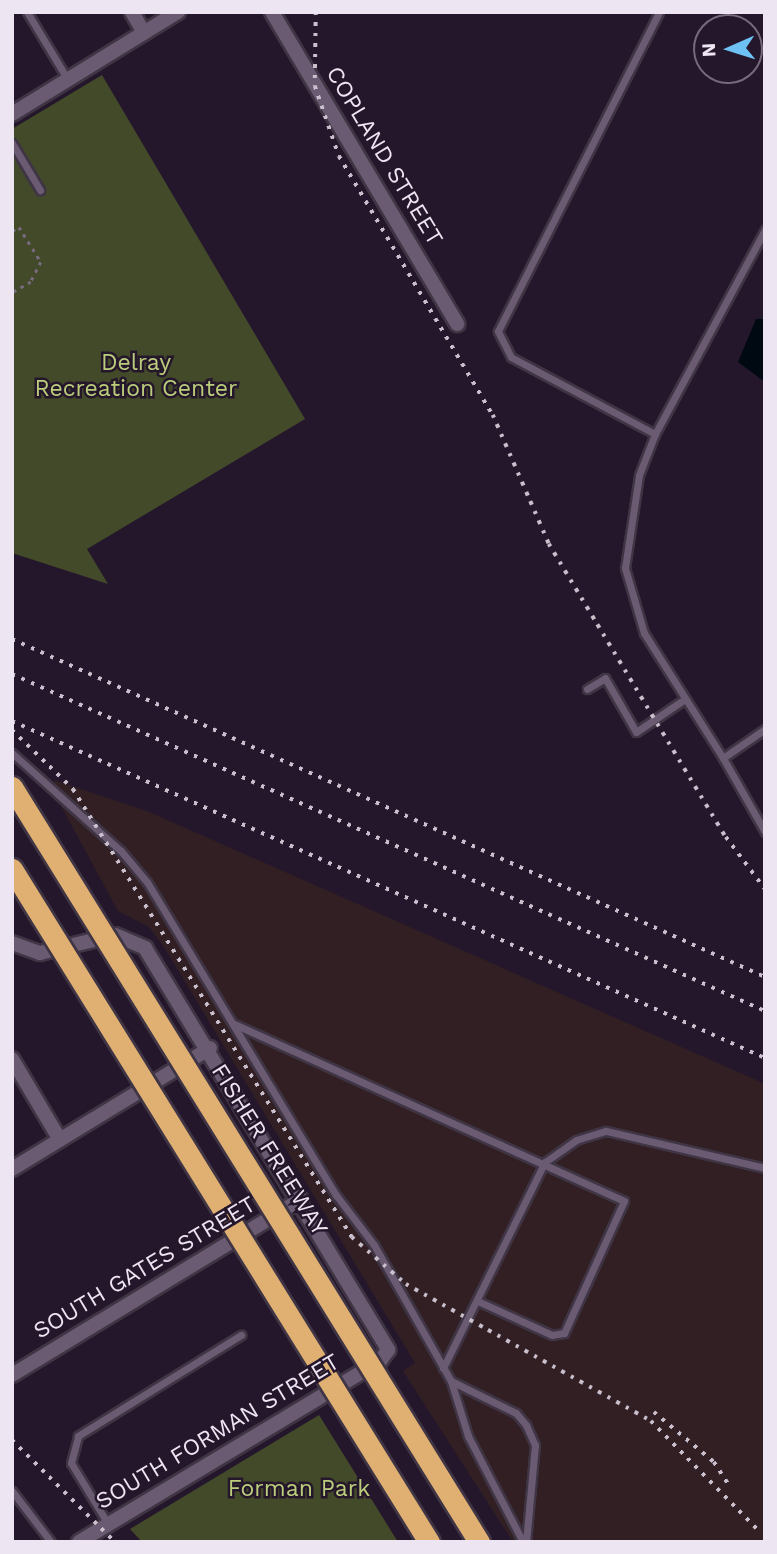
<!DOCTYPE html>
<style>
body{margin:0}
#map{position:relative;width:777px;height:1554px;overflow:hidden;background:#25172b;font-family:"Work Sans",sans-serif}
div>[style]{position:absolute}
.industrial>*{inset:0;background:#311f23}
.green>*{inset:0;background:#434a2a}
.water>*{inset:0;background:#000811}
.path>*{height:2.5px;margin-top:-1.25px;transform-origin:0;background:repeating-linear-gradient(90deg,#766a7c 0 3.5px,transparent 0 8.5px)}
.roads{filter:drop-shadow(2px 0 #3f3544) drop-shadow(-2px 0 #3f3544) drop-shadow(0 2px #3f3544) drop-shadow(0 -2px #3f3544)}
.lane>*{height:7px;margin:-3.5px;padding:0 3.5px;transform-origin:3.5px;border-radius:3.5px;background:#6a5a72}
.street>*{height:14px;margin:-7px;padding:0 7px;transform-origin:7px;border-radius:7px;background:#6a5a72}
.rail>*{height:3.5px;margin-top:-1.75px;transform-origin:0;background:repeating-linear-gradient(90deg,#c9bfcd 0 3.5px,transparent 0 10.5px)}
.bridges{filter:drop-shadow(2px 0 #3f3544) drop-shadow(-2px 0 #3f3544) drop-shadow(0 2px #3f3544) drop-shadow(0 -2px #3f3544)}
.highway-bridge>*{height:21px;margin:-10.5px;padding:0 10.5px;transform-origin:10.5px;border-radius:10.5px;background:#e0b073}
span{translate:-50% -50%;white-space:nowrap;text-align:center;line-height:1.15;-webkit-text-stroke:5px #25172b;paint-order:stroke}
.street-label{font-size:23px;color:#eee5f2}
.park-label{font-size:23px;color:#bbcd7b}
.frame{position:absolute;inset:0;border:14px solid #eee5f2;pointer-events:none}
.north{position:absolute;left:693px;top:14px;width:70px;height:70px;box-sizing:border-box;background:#25172b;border:2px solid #75697b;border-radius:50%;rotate:267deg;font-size:19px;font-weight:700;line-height:28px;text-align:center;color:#eee5f2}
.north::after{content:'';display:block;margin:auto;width:24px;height:32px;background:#6dc2f3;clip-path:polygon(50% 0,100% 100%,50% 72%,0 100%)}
</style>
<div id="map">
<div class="industrial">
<div style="clip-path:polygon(54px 780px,147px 811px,765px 1084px,765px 1542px,513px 1542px,403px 1371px,415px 1363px,164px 947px,149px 927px,118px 911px,60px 804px)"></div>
</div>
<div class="green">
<div style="clip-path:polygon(102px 75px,305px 419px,87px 549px,108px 584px,12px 553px,12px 129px)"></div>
<div style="clip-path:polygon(319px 1415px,398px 1542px,142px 1542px,130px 1529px)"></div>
</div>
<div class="water">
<div style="clip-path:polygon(756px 319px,765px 319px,765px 382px,738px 362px)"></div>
</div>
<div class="path">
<div style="left:12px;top:231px;width:8px;rotate:-30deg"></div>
<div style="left:19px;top:227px;width:41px;rotate:57.8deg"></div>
<div style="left:41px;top:262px;width:22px;rotate:117deg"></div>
<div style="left:31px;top:282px;width:22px;rotate:150deg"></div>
</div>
<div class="roads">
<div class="lane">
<div style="left:27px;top:12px;width:79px;rotate:58.9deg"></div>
<div style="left:12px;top:143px;width:55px;rotate:59.2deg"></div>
<div style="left:655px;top:434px;width:163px;rotate:-151.9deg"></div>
<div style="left:511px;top:357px;width:29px;rotate:-117deg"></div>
<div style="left:498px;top:331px;width:357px;rotate:-63.2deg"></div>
<div style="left:587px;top:689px;width:21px;rotate:-31deg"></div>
<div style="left:605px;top:678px;width:62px;rotate:60.1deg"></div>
<div style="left:636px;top:732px;width:55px;rotate:-34deg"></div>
<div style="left:765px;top:729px;width:51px;rotate:145.4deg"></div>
<div style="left:723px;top:758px;width:85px;rotate:60.4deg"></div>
<div style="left:12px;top:753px;width:147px;rotate:42deg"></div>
<div style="left:121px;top:851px;width:40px;rotate:50deg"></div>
<div style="left:147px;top:882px;width:366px;rotate:58.9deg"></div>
<div style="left:336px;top:1195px;width:63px;rotate:52.8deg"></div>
<div style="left:374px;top:1245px;width:156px;rotate:60.5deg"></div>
<div style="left:451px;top:1381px;width:58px;rotate:72.8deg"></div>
<div style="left:468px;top:1436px;width:119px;rotate:62.6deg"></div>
<div style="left:723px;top:758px;width:148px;rotate:-122.3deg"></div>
<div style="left:644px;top:633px;width:68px;rotate:-106.3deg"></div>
<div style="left:625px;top:568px;width:94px;rotate:-81.4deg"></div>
<div style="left:639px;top:475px;width:44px;rotate:-68.7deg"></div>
<div style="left:655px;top:434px;width:232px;rotate:-61.7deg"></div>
<div style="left:234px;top:1024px;width:428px;rotate:24.4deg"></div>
<div style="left:624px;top:1201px;width:145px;rotate:114.4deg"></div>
<div style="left:564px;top:1333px;width:12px;rotate:171deg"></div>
<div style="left:552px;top:1335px;width:79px;rotate:-155.4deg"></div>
<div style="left:443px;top:1368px;width:230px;rotate:-63.7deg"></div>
<div style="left:545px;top:1162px;width:38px;rotate:-35deg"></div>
<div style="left:576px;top:1140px;width:31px;rotate:-17deg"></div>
<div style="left:606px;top:1131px;width:163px;rotate:13.1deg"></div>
<div style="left:451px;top:1381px;width:72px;rotate:26.2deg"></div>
<div style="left:516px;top:1413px;width:16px;rotate:50deg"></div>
<div style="left:526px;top:1425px;width:22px;rotate:66deg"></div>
<div style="left:535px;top:1445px;width:97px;rotate:95.3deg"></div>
<div style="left:12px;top:1491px;width:64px;rotate:52.6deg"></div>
<div style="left:108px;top:1524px;width:71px;rotate:-121.2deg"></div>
<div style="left:71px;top:1463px;width:28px;rotate:-75deg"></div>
<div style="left:78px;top:1436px;width:192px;rotate:-31.8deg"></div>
</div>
<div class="street">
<div style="left:132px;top:12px;width:24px;rotate:60deg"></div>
<div style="left:272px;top:12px;width:363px;rotate:59.3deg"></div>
<div style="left:12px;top:114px;width:195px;rotate:-31.6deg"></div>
<div style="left:12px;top:943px;width:30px;rotate:20deg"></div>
<div style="left:40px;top:953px;width:77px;rotate:-13.5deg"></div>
<div style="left:115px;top:935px;width:33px;rotate:23deg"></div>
<div style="left:145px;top:948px;width:470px;rotate:58.8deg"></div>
<div style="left:388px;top:1350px;width:14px;rotate:126deg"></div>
<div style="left:380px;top:1361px;width:351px;rotate:149deg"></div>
<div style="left:12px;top:1059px;width:94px;rotate:59.3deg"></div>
<div style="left:12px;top:1169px;width:232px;rotate:-31.4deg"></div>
<div style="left:12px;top:1375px;width:338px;rotate:-31.3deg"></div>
</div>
</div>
<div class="rail">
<div style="left:316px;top:12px;width:74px;rotate:90.8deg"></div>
<div style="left:315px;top:86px;width:74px;rotate:71.1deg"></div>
<div style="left:339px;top:156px;width:301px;rotate:59.3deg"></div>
<div style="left:493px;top:415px;width:141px;rotate:66.5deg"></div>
<div style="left:549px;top:544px;width:342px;rotate:58.9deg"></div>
<div style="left:726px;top:837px;width:65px;rotate:53.1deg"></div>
<div style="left:12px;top:639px;width:825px;rotate:24.17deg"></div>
<div style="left:12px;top:674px;width:825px;rotate:24.11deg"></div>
<div style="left:12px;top:721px;width:825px;rotate:24.11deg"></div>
<div style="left:12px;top:730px;width:85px;rotate:44deg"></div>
<div style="left:73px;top:789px;width:528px;rotate:58.09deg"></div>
<div style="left:352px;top:1237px;width:72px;rotate:41deg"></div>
<div style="left:406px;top:1284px;width:281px;rotate:29.2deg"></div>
<div style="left:651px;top:1421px;width:153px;rotate:45.5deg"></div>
<div style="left:654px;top:1412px;width:78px;rotate:39.8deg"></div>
<div style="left:714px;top:1462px;width:31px;rotate:57deg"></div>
<div style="left:12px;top:1440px;width:145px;rotate:44.7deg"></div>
</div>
<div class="bridges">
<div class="highway-bridge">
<div style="left:12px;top:787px;width:888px;rotate:58.26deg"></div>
<div style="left:12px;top:869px;width:792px;rotate:58.22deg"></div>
</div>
</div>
<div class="street-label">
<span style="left:384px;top:156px;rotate:59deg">COPLAND STREET</span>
<span style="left:269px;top:1150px;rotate:58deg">FISHER FREEWAY</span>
<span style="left:145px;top:1268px;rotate:-31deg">SOUTH GATES STREET</span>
<span style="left:218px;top:1432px;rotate:-31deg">SOUTH FORMAN STREET</span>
</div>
<div class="park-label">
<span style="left:136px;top:376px">Delray<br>Recreation Center</span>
<span style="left:299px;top:1489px">Forman Park</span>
</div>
<div class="frame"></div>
<div class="north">N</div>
</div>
